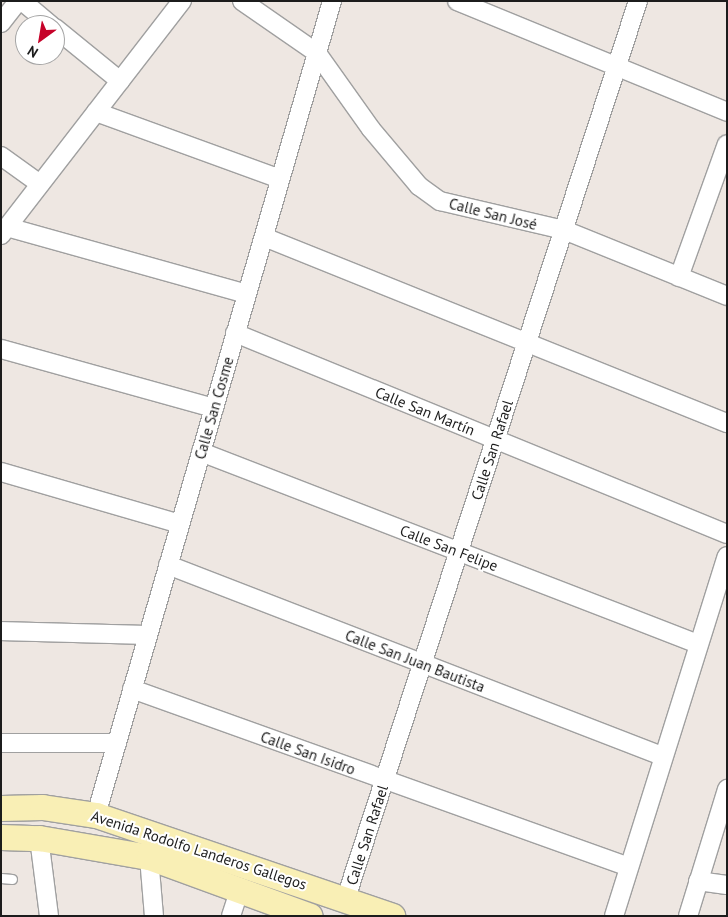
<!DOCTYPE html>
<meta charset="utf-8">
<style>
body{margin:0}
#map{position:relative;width:728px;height:917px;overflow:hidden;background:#eee7e2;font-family:"PT Sans",sans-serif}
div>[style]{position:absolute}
.roads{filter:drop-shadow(1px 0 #a0a0a0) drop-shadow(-1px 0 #a0a0a0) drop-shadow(0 1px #a0a0a0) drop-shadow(0 -1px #a0a0a0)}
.lane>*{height:9px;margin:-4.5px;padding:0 4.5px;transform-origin:4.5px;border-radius:4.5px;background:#fff}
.street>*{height:18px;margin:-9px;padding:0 9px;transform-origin:9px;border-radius:9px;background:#fff}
.secondary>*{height:25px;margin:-12.5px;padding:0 12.5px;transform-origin:12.5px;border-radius:12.5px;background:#f9efb5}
span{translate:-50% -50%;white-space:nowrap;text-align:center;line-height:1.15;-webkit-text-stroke:4px #fff;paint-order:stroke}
.street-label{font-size:15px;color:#1c1c1c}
.frame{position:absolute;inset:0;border:2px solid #1c1c1c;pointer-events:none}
.north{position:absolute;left:15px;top:15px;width:50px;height:50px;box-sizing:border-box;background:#fff;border:1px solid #a4a4a4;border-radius:50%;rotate:212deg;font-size:14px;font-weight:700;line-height:20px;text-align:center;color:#1c1c1c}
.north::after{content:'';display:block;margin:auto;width:18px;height:22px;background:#c60229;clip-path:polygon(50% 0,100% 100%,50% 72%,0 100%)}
</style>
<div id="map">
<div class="roads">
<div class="lane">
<div style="left:1px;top:878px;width:11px;rotate:5deg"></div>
</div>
<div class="street">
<div style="left:22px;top:1px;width:38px;rotate:40deg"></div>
<div style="left:242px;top:1px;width:91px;rotate:34.7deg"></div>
<div style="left:317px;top:53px;width:93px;rotate:54.6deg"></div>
<div style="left:371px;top:129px;width:75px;rotate:49.9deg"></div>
<div style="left:419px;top:186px;width:26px;rotate:36deg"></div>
<div style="left:440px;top:201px;width:127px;rotate:13.2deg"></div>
<div style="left:564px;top:230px;width:176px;rotate:22deg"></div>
<div style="left:457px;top:1px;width:292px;rotate:22.3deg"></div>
<div style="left:1px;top:23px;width:28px;rotate:-52deg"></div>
<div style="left:55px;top:28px;width:84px;rotate:39.2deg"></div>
<div style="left:96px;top:112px;width:196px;rotate:20deg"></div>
<div style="left:1px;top:156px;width:48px;rotate:35.7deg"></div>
<div style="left:7px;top:227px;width:249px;rotate:15.6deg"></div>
<div style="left:1px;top:235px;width:296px;rotate:-52.3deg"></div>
<div style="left:264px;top:237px;width:499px;rotate:21.9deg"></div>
<div style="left:679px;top:277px;width:141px;rotate:-70.2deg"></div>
<div style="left:235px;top:333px;width:531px;rotate:22.22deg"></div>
<div style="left:1px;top:349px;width:221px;rotate:15.5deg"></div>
<div style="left:201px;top:452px;width:533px;rotate:21.12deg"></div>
<div style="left:1px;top:472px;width:186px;rotate:16.2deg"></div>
<div style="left:168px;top:565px;width:530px;rotate:21.14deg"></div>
<div style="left:1px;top:631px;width:147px;rotate:1.6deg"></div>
<div style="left:132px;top:689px;width:525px;rotate:19.71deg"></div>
<div style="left:1px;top:743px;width:116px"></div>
<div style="left:96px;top:815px;width:848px;rotate:-73.83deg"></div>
<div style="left:39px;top:838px;width:79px;rotate:82.7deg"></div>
<div style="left:149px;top:857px;width:59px;rotate:85.2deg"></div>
<div style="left:698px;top:881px;width:29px;rotate:8deg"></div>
<div style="left:346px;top:898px;width:943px;rotate:-71.97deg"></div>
<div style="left:231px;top:916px;width:28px;rotate:-72deg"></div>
<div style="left:614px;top:916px;width:377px;rotate:-72.6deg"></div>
<div style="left:688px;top:916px;width:133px;rotate:-72.9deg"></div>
</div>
<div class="secondary">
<div style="left:1px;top:808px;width:41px;rotate:-1.4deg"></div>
<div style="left:42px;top:807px;width:55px;rotate:8.4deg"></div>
<div style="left:96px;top:815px;width:313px;rotate:18.8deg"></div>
<div style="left:1px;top:837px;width:38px;rotate:2deg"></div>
<div style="left:39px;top:838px;width:112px;rotate:9.8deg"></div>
<div style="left:149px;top:857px;width:171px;rotate:20.1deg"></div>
</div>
</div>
<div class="street-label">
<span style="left:493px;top:214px;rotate:14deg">Calle San José</span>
<span style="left:214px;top:408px;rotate:-74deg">Calle San Cosme</span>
<span style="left:425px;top:411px;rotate:22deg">Calle San Martín</span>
<span style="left:492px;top:450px;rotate:-72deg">Calle San Rafael</span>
<span style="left:449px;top:548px;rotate:21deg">Calle San Felipe</span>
<span style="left:415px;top:661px;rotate:21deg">Calle San Juan Bautista</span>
<span style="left:308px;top:753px;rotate:20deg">Calle San Isidro</span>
<span style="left:367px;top:835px;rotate:-72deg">Calle San Rafael</span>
<span style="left:199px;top:850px;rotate:18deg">Avenida Rodolfo Landeros Gallegos</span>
</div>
<div class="frame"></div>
<div class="north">N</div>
</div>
